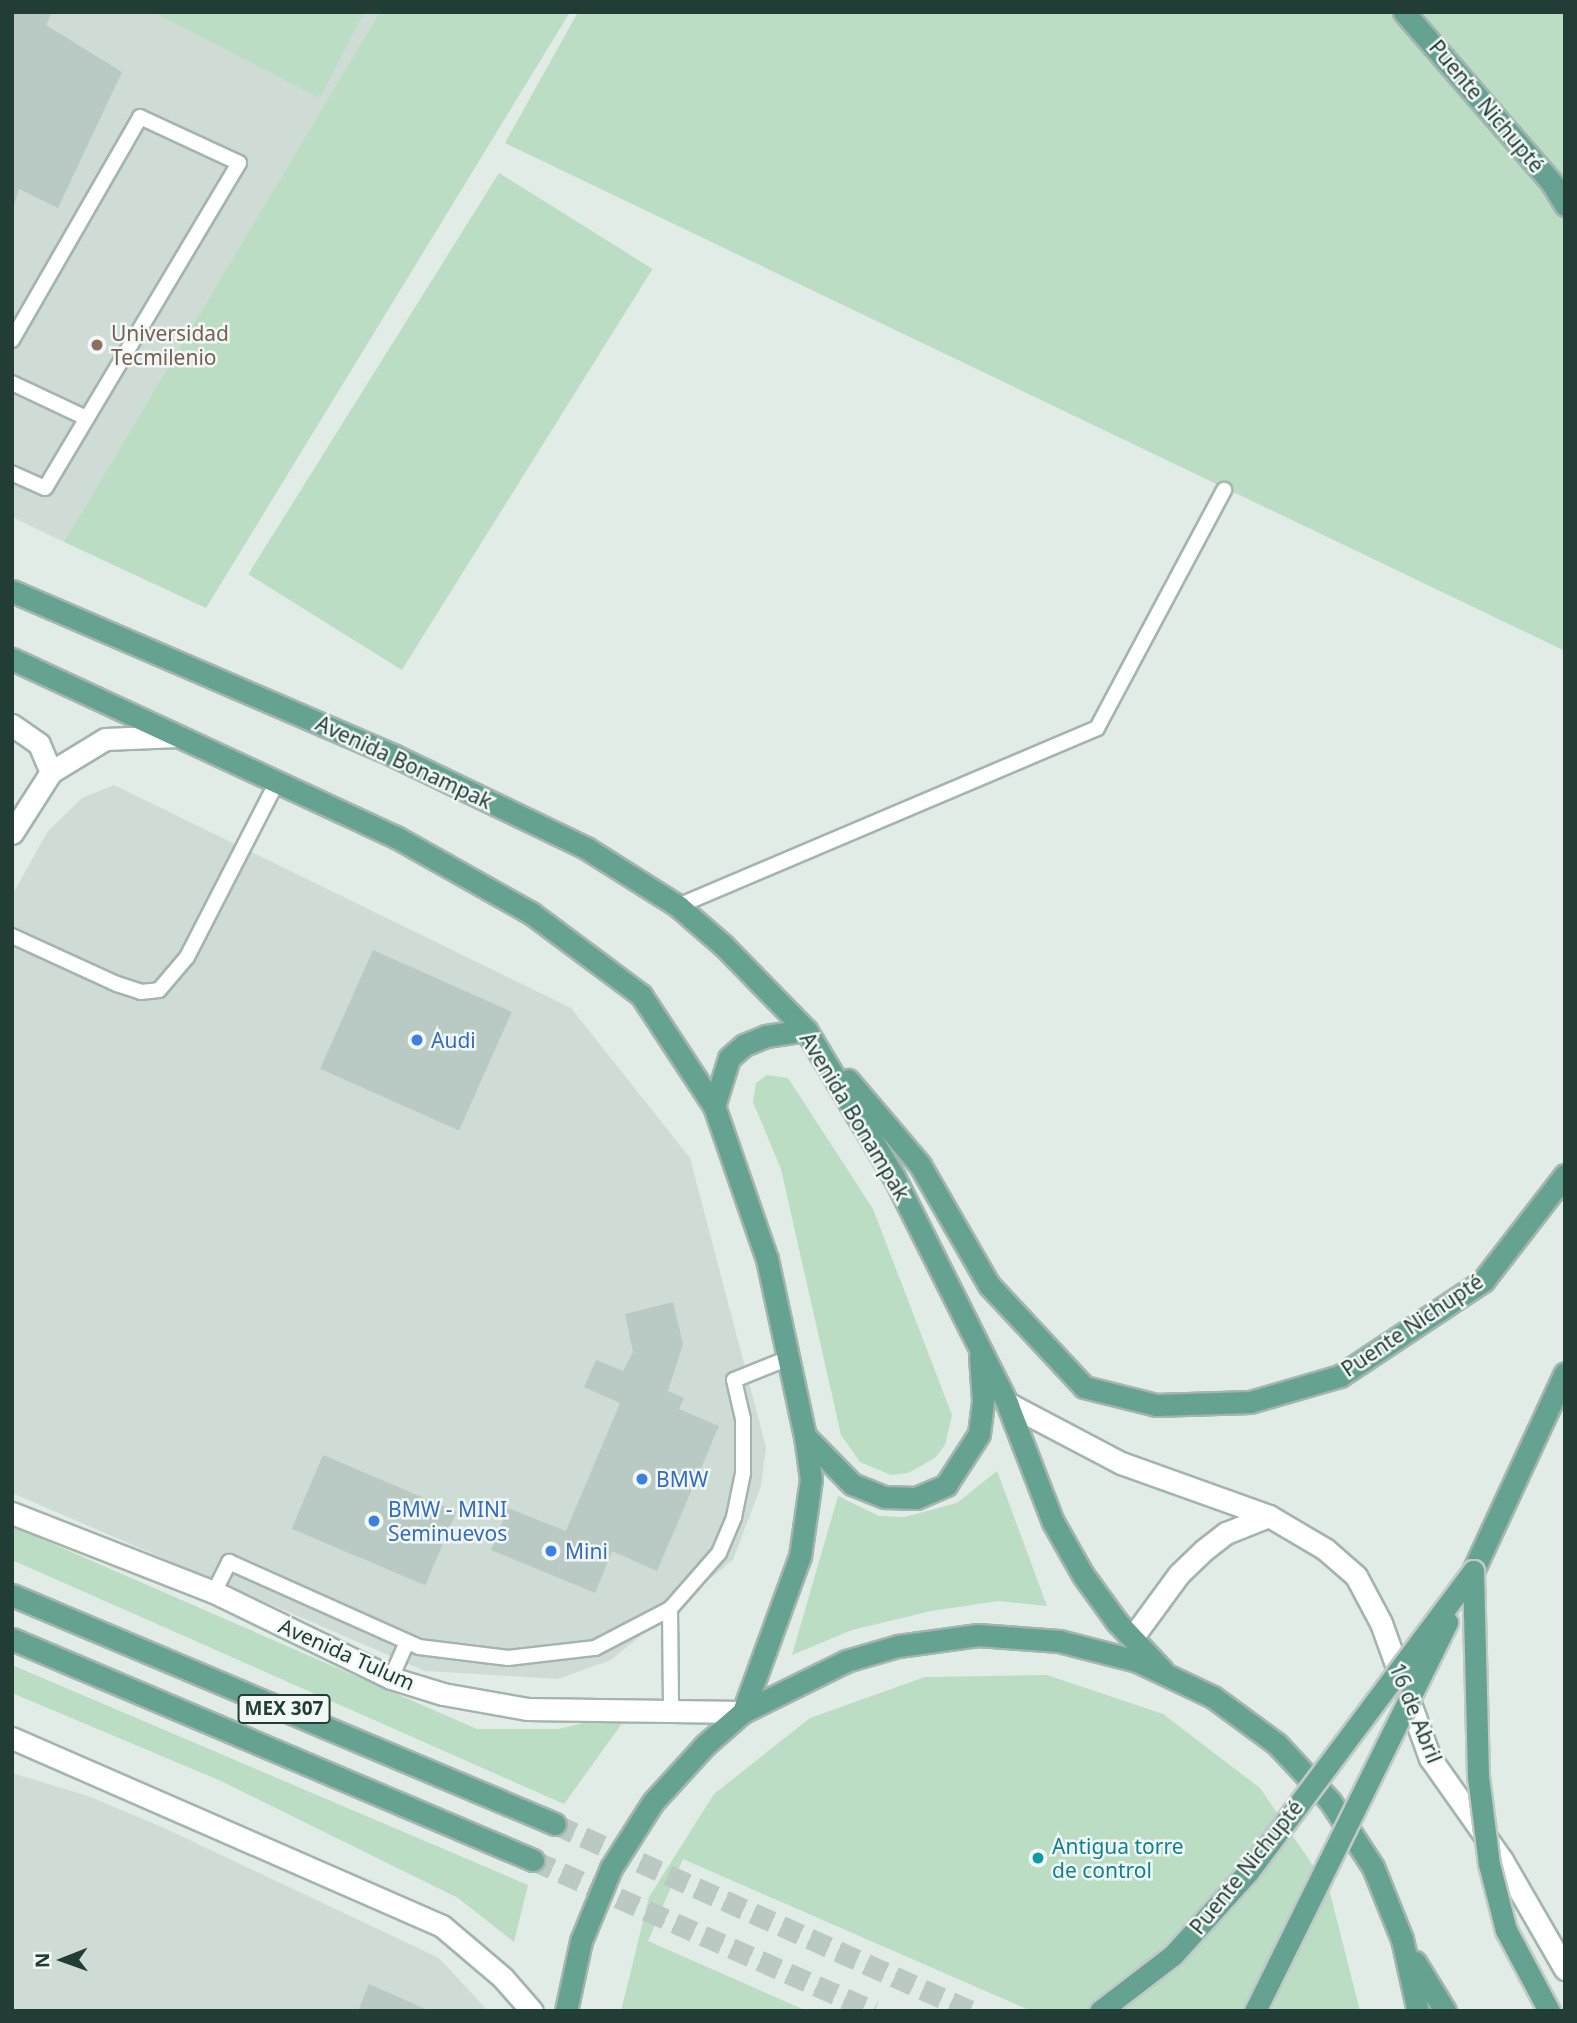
<!DOCTYPE html>
<meta charset="utf-8">
<style>
body{margin:0}
#map{position:relative;width:1577px;height:2023px;overflow:hidden;background:#e1ece7;font-family:"Noto Sans",sans-serif}
div>[style]{position:absolute}
.built>*{inset:0;background:#cfdcd6}
.green>*{inset:0;background:#baddc3;transform-origin:0 0}
.building>*{inset:0;background:#b9c9c3;transform-origin:0 0}
.primary-tunnel>*{height:21px;margin-top:-10.5px;transform-origin:0;background:repeating-linear-gradient(90deg,#bbc9c3 0 21px,transparent 0 31px)}
.roads{filter:drop-shadow(2px 0 #a4b4ae) drop-shadow(-2px 0 #a4b4ae) drop-shadow(0 2px #a4b4ae) drop-shadow(0 -2px #a4b4ae)}
.service>*{height:14px;margin:-7px;padding:0 7px;transform-origin:7px;border-radius:7px;background:#fff}
.tertiary>*{height:21px;margin:-10.5px;padding:0 10.5px;transform-origin:10.5px;border-radius:10.5px;background:#fff}
.primary>*{height:21px;margin:-10.5px;padding:0 10.5px;transform-origin:10.5px;border-radius:10.5px;background:#65a292}
.bridges{filter:drop-shadow(2px 0 #c1c9c6) drop-shadow(-2px 0 #c1c9c6) drop-shadow(0 2px #c1c9c6) drop-shadow(0 -2px #c1c9c6)}
.primary-bridge>*{height:21px;margin:-10.5px;padding:0 10.5px;transform-origin:10.5px;border-radius:10.5px;background:#65a292}
.dots>*{width:19px;height:19px;translate:-50% -50%;box-sizing:border-box;border:4px solid #f2f8f5;border-radius:50%}
span{translate:-50% -50%;white-space:nowrap;text-align:center;line-height:1.15;-webkit-text-stroke:5px #f2f8f5;paint-order:stroke}
.shield-label span{padding:2px 5px;background:#f2f8f5;border:2px solid;border-radius:5px;-webkit-text-stroke-width:0}
.shield-label{font-size:19px;color:#213d35;font-weight:700}
.street-label{font-size:21px;color:#213d35}
.education-label{font-size:21px;color:#785e54}
.left{translate:0 -50%;text-align:left}
.shop-label{font-size:21px;color:#366cbe}
.culture-label{font-size:21px;color:#0d838f}
.frame{position:absolute;inset:0;border:14px solid #213d35;pointer-events:none}
.north{position:absolute;left:28px;top:1925px;width:70px;height:70px;-webkit-text-stroke:5px #f2f8f5;paint-order:stroke;rotate:269deg;font-size:19px;font-weight:700;line-height:28px;text-align:center;color:#213d35}
.north::after{content:'';display:block;margin:auto;width:24px;height:32px;background:#213d35;clip-path:polygon(50% 0,100% 100%,50% 72%,0 100%)}
</style>
<div id="map">
<div class="built">
<div style="clip-path:polygon(12px 12px,381px 12px,64px 542px,12px 517px)"></div>
<div style="clip-path:polygon(114px 785px,571px 1008px,690px 1158px,766px 1447px,761px 1486px,733px 1560px,611px 1660px,558px 1679px,425px 1671px,12px 1493px,12px 895px,48px 831px,82px 798px)"></div>
<div style="clip-path:polygon(12px 1773px,88px 1796px,162px 1827px,439px 1958px,488px 2011px,12px 2011px)"></div>
</div>
<div class="green">
<div style="clip-path:polygon(153px 12px,364px 12px,320px 98px)"></div>
<div style="clip-path:polygon(380px 12px,570px 12px,206px 608px,64px 542px)"></div>
<div style="clip-path:polygon(578px 12px,1565px 12px,1565px 651px,505px 143px)"></div>
<div style="left:499px;top:173px;width:181px;height:473px;rotate:32deg"></div>
<div style="clip-path:polygon(767px 1075px,788px 1078px,873px 1209px,952px 1415px,945px 1445px,935px 1458px,908px 1473px,891px 1475px,860px 1462px,841px 1435px,781px 1169px,753px 1102px,756px 1083px)"></div>
<div style="clip-path:polygon(997px 1471px,1047px 1606px,998px 1601px,931px 1611px,852px 1630px,792px 1655px,838px 1496px,879px 1516px,905px 1517px,957px 1503px)"></div>
<div style="clip-path:polygon(12px 1526px,477px 1729px,559px 1729px,631px 1711px,564px 1804px,12px 1560px)"></div>
<div style="clip-path:polygon(12px 1665px,528px 1885px,514px 1942px,458px 1898px,221px 1781px,12px 1693px)"></div>
<div style="clip-path:polygon(1047px 1675px,1163px 1714px,1260px 1788px,1329px 1889px,1360px 2011px,1031px 2011px,683px 1859px,648px 1941px,807px 2011px,621px 2011px,649px 1897px,714px 1794px,810px 1718px,925px 1677px)"></div>
</div>
<div class="building">
<div style="clip-path:polygon(12px 12px,52px 12px,46px 25px,122px 72px,58px 208px,19px 189px,12px 211px)"></div>
<div style="left:373px;top:950px;width:152px;height:130px;rotate:24deg"></div>
<div style="clip-path:polygon(673px 1302px,683px 1344px,668px 1391px,684px 1398px,679px 1409px,719px 1426px,657px 1571px,612px 1551px,595px 1593px,491px 1550px,508px 1508px,566px 1531px,620px 1403px,584px 1387px,596px 1360px,623px 1371px,633px 1352px,625px 1314px)"></div>
<div style="left:323px;top:1455px;width:145px;height:80px;rotate:23deg"></div>
<div style="clip-path:polygon(369px 1984px,430px 2011px,358px 2011px)"></div>
</div>
<div class="primary-tunnel">
<div style="left:555px;top:1824px;width:456px;rotate:24.2deg"></div>
<div style="left:533px;top:1860px;width:373px;rotate:23.9deg"></div>
</div>
<div class="roads">
<div class="service">
<div style="left:12px;top:340px;width:257px;rotate:-60.1deg"></div>
<div style="left:140px;top:117px;width:109px;rotate:24.9deg"></div>
<div style="left:239px;top:163px;width:378px;rotate:120.8deg"></div>
<div style="left:45px;top:488px;width:36px;rotate:-156deg"></div>
<div style="left:12px;top:383px;width:80px;rotate:25.3deg"></div>
<div style="left:678px;top:906px;width:455px;rotate:-23deg"></div>
<div style="left:1097px;top:728px;width:270px;rotate:-61.9deg"></div>
<div style="left:12px;top:936px;width:115px;rotate:24.6deg"></div>
<div style="left:117px;top:984px;width:25px;rotate:18deg"></div>
<div style="left:141px;top:992px;width:18px;rotate:-6deg"></div>
<div style="left:159px;top:990px;width:43px;rotate:-49.7deg"></div>
<div style="left:187px;top:957px;width:197px;rotate:-62.8deg"></div>
<div style="left:214px;top:1592px;width:34px;rotate:-63deg"></div>
<div style="left:229px;top:1562px;width:208px;rotate:24.1deg"></div>
<div style="left:419px;top:1647px;width:90px;rotate:7deg"></div>
<div style="left:508px;top:1658px;width:88px;rotate:-6.6deg"></div>
<div style="left:595px;top:1648px;width:85px;rotate:-27.5deg"></div>
<div style="left:670px;top:1609px;width:74px;rotate:-48.8deg"></div>
<div style="left:719px;top:1553px;width:39px;rotate:-67deg"></div>
<div style="left:734px;top:1517px;width:45px;rotate:-78.4deg"></div>
<div style="left:743px;top:1473px;width:54px;rotate:-90deg"></div>
<div style="left:743px;top:1419px;width:40px;rotate:-103deg"></div>
<div style="left:734px;top:1380px;width:61px;rotate:-22deg"></div>
<div style="left:670px;top:1609px;width:102px;rotate:89.4deg"></div>
<div style="left:391px;top:1678px;width:39px;rotate:-66deg"></div>
</div>
<div class="tertiary">
<div style="left:12px;top:725px;width:33px;rotate:35deg"></div>
<div style="left:39px;top:744px;width:30px;rotate:67deg"></div>
<div style="left:12px;top:833px;width:72px;rotate:-57.4deg"></div>
<div style="left:51px;top:772px;width:63px;rotate:-31.4deg"></div>
<div style="left:105px;top:739px;width:73px;rotate:-2.4deg"></div>
<div style="left:1007px;top:1403px;width:129px;rotate:27.8deg"></div>
<div style="left:1121px;top:1463px;width:157px;rotate:19.7deg"></div>
<div style="left:1269px;top:1516px;width:65px;rotate:30.5deg"></div>
<div style="left:1325px;top:1549px;width:41px;rotate:41.1deg"></div>
<div style="left:1356px;top:1576px;width:53px;rotate:62deg"></div>
<div style="left:1381px;top:1623px;width:144px;rotate:70.1deg"></div>
<div style="left:1430px;top:1758px;width:125px;rotate:54.8deg"></div>
<div style="left:1502px;top:1860px;width:126px;rotate:60deg"></div>
<div style="left:12px;top:1513px;width:217px;rotate:21.4deg"></div>
<div style="left:214px;top:1592px;width:197px;rotate:25.9deg"></div>
<div style="left:391px;top:1678px;width:54px;rotate:17.1deg"></div>
<div style="left:443px;top:1694px;width:85px;rotate:10.1deg"></div>
<div style="left:527px;top:1709px;width:216px;rotate:0.8deg"></div>
<div style="left:1132px;top:1638px;width:79px;rotate:-53.7deg"></div>
<div style="left:1179px;top:1574px;width:35px;rotate:-44deg"></div>
<div style="left:1204px;top:1550px;width:28px;rotate:-38deg"></div>
<div style="left:1226px;top:1533px;width:46px;rotate:-21.6deg"></div>
<div style="left:12px;top:1738px;width:469px;rotate:23.6deg"></div>
<div style="left:442px;top:1926px;width:80px;rotate:40.4deg"></div>
<div style="left:503px;top:1978px;width:44px;rotate:48.7deg"></div>
</div>
<div class="primary">
<div style="left:1404px;top:12px;width:226px;rotate:49.1deg"></div>
<div style="left:1552px;top:183px;width:26px;rotate:59deg"></div>
<div style="left:12px;top:591px;width:417px;rotate:23.3deg"></div>
<div style="left:395px;top:756px;width:212px;rotate:25.7deg"></div>
<div style="left:586px;top:848px;width:109px;rotate:32.2deg"></div>
<div style="left:678px;top:906px;width:61px;rotate:41deg"></div>
<div style="left:724px;top:946px;width:117px;rotate:45.7deg"></div>
<div style="left:806px;top:1030px;width:171px;rotate:59.1deg"></div>
<div style="left:894px;top:1177px;width:253px;rotate:63.4deg"></div>
<div style="left:1007px;top:1403px;width:128px;rotate:68.9deg"></div>
<div style="left:1053px;top:1522px;width:61px;rotate:60.5deg"></div>
<div style="left:1083px;top:1575px;width:58px;rotate:54.1deg"></div>
<div style="left:1117px;top:1622px;width:66px;rotate:46.8deg"></div>
<div style="left:12px;top:659px;width:423px;rotate:24.9deg"></div>
<div style="left:396px;top:837px;width:155px;rotate:29.4deg"></div>
<div style="left:531px;top:913px;width:137px;rotate:36.7deg"></div>
<div style="left:641px;top:995px;width:133px;rotate:56.7deg"></div>
<div style="left:714px;top:1106px;width:162px;rotate:70.9deg"></div>
<div style="left:767px;top:1259px;width:181px;rotate:77.9deg"></div>
<div style="left:805px;top:1436px;width:43px;rotate:82.1deg"></div>
<div style="left:811px;top:1479px;width:78px;rotate:98.1deg"></div>
<div style="left:800px;top:1556px;width:166px;rotate:110.1deg"></div>
<div style="left:848px;top:1080px;width:111px;rotate:49.7deg"></div>
<div style="left:920px;top:1165px;width:138px;rotate:60.1deg"></div>
<div style="left:989px;top:1285px;width:139px;rotate:47deg"></div>
<div style="left:1084px;top:1387px;width:74px;rotate:14deg"></div>
<div style="left:1156px;top:1405px;width:94px;rotate:-1.8deg"></div>
<div style="left:1250px;top:1402px;width:94px;rotate:-16.1deg"></div>
<div style="left:1340px;top:1376px;width:172px;rotate:-33.6deg"></div>
<div style="left:1483px;top:1281px;width:134px;rotate:-52.3deg"></div>
<div style="left:714px;top:1106px;width:50px;rotate:-72.6deg"></div>
<div style="left:729px;top:1058px;width:20px;rotate:-41deg"></div>
<div style="left:744px;top:1045px;width:24px;rotate:-22deg"></div>
<div style="left:766px;top:1036px;width:40px;rotate:-8.5deg"></div>
<div style="left:805px;top:1436px;width:67px;rotate:45.6deg"></div>
<div style="left:852px;top:1484px;width:35px;rotate:22deg"></div>
<div style="left:885px;top:1497px;width:31px;rotate:2deg"></div>
<div style="left:916px;top:1498px;width:33px;rotate:-23deg"></div>
<div style="left:946px;top:1485px;width:61px;rotate:-57.1deg"></div>
<div style="left:979px;top:1434px;width:34px;rotate:-83deg"></div>
<div style="left:983px;top:1400px;width:44px;rotate:-93.9deg"></div>
<div style="left:1473px;top:1571px;width:218px;rotate:-65.1deg"></div>
<div style="left:12px;top:1595px;width:589px;rotate:22.87deg"></div>
<div style="left:12px;top:1639px;width:566px;rotate:22.99deg"></div>
<div style="left:1415px;top:1962px;width:57px;rotate:58.5deg"></div>
<div style="left:566px;top:2011px;width:72px;rotate:-77.9deg"></div>
<div style="left:581px;top:1941px;width:79px;rotate:-67.7deg"></div>
<div style="left:611px;top:1868px;width:78px;rotate:-57.5deg"></div>
<div style="left:653px;top:1802px;width:77px;rotate:-47.6deg"></div>
<div style="left:705px;top:1745px;width:50px;rotate:-41deg"></div>
<div style="left:743px;top:1712px;width:115px;rotate:-26.3deg"></div>
<div style="left:846px;top:1661px;width:54px;rotate:-16.1deg"></div>
<div style="left:898px;top:1646px;width:81px;rotate:-7.8deg"></div>
<div style="left:978px;top:1635px;width:81px;rotate:4.2deg"></div>
<div style="left:1059px;top:1641px;width:81px;rotate:14.4deg"></div>
<div style="left:1137px;top:1661px;width:84px;rotate:25.3deg"></div>
<div style="left:1213px;top:1697px;width:79px;rotate:36.3deg"></div>
<div style="left:1277px;top:1744px;width:78px;rotate:47.1deg"></div>
<div style="left:1330px;top:1801px;width:79px;rotate:56.9deg"></div>
<div style="left:1373px;top:1867px;width:78px;rotate:68.1deg"></div>
<div style="left:1402px;top:1939px;width:74px;rotate:77.5deg"></div>
</div>
</div>
<div class="bridges">
<div class="primary-bridge">
<div style="left:1473px;top:1571px;width:205px;rotate:88.6deg"></div>
<div style="left:1478px;top:1776px;width:89px;rotate:82.9deg"></div>
<div style="left:1489px;top:1864px;width:68px;rotate:75.6deg"></div>
<div style="left:1506px;top:1930px;width:92px;rotate:62deg"></div>
<div style="left:1100px;top:2011px;width:92px;rotate:-37.5deg"></div>
<div style="left:1173px;top:1955px;width:112px;rotate:-47.9deg"></div>
<div style="left:1248px;top:1872px;width:376px;rotate:-53.2deg"></div>
<div style="left:1255px;top:2011px;width:434px;rotate:-63.7deg"></div>
</div>
</div>
<div class="dots">
<div style="left:97px;top:345px;background:#8d6e63"></div>
<div style="left:417px;top:1040px;background:#3f7fe0"></div>
<div style="left:642px;top:1479px;background:#3f7fe0"></div>
<div style="left:374px;top:1521px;background:#3f7fe0"></div>
<div style="left:551px;top:1551px;background:#3f7fe0"></div>
<div style="left:1038px;top:1858px;background:#0f9aa8"></div>
</div>
<div class="shield-label">
<span style="left:284px;top:1709px">MEX 307</span>
</div>
<div class="street-label">
<span style="left:1487px;top:106px;rotate:50deg">Puente Nichupté</span>
<span style="left:404px;top:762px;rotate:25deg">Avenida Bonampak</span>
<span style="left:855px;top:1116px;rotate:59deg">Avenida Bonampak</span>
<span style="left:1412px;top:1325px;rotate:-34deg">Puente Nichupté</span>
<span style="left:347px;top:1654px;rotate:24deg">Avenida Tulum</span>
<span style="left:1416px;top:1713px;rotate:68deg">16 de Abril</span>
<span style="left:1246px;top:1867px;rotate:-51deg">Puente Nichupté</span>
</div>
<div class="education-label">
<span class="left" style="left:111px;top:345px">Universidad<br>Tecmilenio</span>
</div>
<div class="shop-label">
<span class="left" style="left:431px;top:1040px">Audi</span>
<span class="left" style="left:656px;top:1479px">BMW</span>
<span class="left" style="left:388px;top:1521px">BMW - MINI<br>Seminuevos</span>
<span class="left" style="left:565px;top:1551px">Mini</span>
</div>
<div class="culture-label">
<span class="left" style="left:1052px;top:1858px">Antigua torre<br>de control</span>
</div>
<div class="frame"></div>
<div class="north">N</div>
</div>
